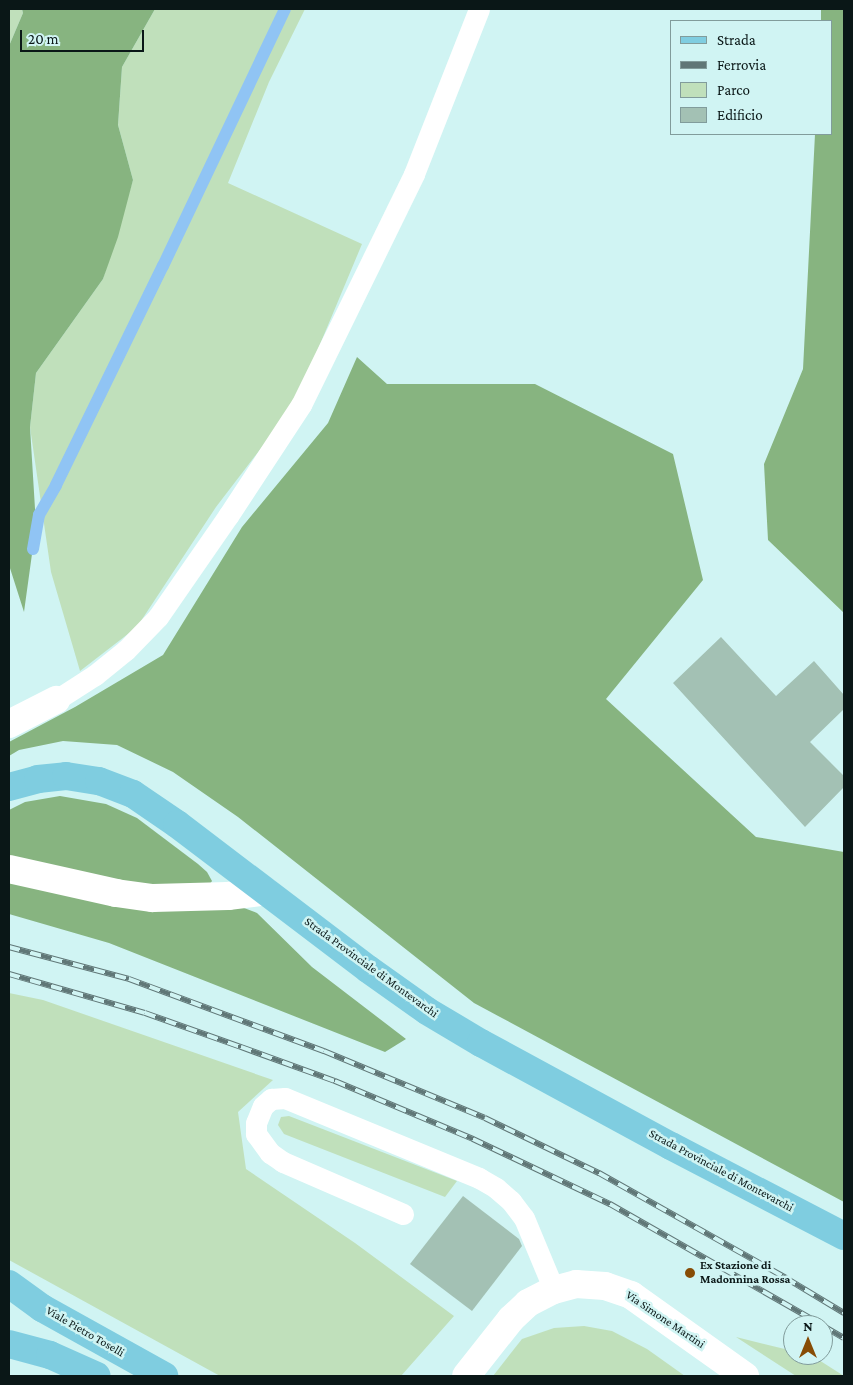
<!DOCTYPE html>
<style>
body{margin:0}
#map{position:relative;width:853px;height:1385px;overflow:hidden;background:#d0f4f3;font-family:"Crimson Pro",serif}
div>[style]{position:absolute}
.green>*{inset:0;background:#c0e0bb}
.forest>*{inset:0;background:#87b480}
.stream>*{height:12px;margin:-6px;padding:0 6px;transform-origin:6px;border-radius:6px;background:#90c4f4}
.building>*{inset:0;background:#a3c1b4}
.service>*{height:21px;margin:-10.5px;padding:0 10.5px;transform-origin:10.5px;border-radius:10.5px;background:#fff}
.minor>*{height:28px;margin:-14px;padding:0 14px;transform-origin:14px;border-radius:14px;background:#fff}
.tertiary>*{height:28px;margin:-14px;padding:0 14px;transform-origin:14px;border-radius:14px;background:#fff}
.primary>*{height:28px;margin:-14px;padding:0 14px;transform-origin:14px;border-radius:14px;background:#7fcde0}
.rail>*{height:5.5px;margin-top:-2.75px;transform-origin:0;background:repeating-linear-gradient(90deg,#d0f4f3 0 11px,#607777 0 22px);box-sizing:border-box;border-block:1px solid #607777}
.dots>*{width:14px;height:14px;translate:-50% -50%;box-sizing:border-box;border:2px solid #d0f4f3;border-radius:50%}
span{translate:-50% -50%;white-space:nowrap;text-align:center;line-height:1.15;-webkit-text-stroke:5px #d0f4f3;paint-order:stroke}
.street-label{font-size:12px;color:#0a1717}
.poi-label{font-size:12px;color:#0a1717;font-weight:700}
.left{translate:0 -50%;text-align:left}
.frame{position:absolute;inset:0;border:10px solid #0a1717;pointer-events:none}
.legend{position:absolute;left:670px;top:20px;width:162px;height:115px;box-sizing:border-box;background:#d0f4f3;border:1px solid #819c9b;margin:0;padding:6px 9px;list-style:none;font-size:15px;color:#0a1717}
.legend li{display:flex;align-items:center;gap:10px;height:25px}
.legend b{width:25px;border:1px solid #819c9b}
.north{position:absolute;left:783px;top:1315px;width:50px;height:50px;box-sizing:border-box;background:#d0f4f3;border:1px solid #819c9b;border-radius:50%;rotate:0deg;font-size:14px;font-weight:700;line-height:20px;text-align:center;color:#0a1717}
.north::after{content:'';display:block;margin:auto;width:18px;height:22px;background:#874c05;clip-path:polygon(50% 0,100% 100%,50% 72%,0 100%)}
.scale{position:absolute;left:20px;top:30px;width:124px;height:22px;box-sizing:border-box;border:2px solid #0a1717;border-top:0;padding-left:6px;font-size:15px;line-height:18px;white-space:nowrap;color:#0a1717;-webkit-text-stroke:4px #d0f4f3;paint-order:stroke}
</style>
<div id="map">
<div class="green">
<div style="clip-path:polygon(9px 9px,22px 9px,23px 13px,9px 46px)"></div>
<div style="clip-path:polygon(155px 9px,305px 9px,269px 82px,228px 183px,362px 244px,295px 404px,216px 507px,137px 627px,80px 671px,51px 572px,30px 427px,36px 373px,103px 279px,133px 180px,118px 125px,122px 67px)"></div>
<div style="clip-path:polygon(9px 993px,43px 1000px,273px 1080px,238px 1112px,246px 1169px,355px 1243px,454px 1316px,401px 1376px,220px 1376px,9px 1260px)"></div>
<div style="clip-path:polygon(289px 1116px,457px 1181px,445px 1197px,284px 1134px,278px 1125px,281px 1117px)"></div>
<div style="clip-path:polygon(584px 1326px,612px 1331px,647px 1349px,685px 1376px,493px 1376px,522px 1339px,554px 1328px)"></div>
<div style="clip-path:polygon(736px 1337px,793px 1351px,793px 1355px,811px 1355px,844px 1376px,796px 1376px)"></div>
</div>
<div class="forest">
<div style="clip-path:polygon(22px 9px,155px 9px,122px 67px,118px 125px,133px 180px,118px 237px,103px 279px,36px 373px,30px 427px,36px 525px,24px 612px,9px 565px,9px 46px,23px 13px)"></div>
<div style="clip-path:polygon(821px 9px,844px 9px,844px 613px,768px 540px,764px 464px,803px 369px,815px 134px,832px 134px,832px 21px,821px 21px)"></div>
<div style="clip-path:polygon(357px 357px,387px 384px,535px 384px,673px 454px,703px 580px,606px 699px,756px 837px,844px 852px,844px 1202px,474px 1003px,238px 817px,173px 772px,117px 745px,63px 741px,19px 750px,9px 756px,9px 742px,75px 707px,163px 655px,242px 527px,328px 423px)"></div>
<div style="clip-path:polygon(60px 796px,106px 804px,137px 818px,198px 864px,207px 872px,212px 881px,207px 888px,198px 889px,122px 882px,9px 856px,9px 810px,25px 802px)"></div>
<div style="clip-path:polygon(9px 881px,236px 905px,257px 913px,312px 967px,406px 1039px,385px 1052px,109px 943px,9px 914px)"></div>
</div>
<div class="stream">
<div style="left:33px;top:549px;width:35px;rotate:-80deg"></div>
<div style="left:39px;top:515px;width:34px;rotate:-60deg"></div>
<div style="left:56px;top:485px;width:244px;rotate:-64deg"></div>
<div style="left:163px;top:266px;width:284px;rotate:-64.6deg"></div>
</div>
<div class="building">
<div style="clip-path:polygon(721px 637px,776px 696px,814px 661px,844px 695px,844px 709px,810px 742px,844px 776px,844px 787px,805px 827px,673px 683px)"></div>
<div style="clip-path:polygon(463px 1196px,519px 1239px,522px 1246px,472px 1311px,410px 1264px)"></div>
</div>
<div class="service">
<div style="left:56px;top:700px;width:46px;rotate:-32.7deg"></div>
<div style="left:95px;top:675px;width:40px;rotate:-39deg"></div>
<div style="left:126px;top:650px;width:46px;rotate:-45.9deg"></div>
<div style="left:158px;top:617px;width:123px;rotate:-55.3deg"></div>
<div style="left:228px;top:516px;width:133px;rotate:-56.7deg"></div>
<div style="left:301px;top:405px;width:257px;rotate:-63.9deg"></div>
<div style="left:414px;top:174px;width:177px;rotate:-68.5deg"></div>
<div style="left:403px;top:1214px;width:131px;rotate:-156.6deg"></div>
<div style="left:283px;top:1162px;width:16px;rotate:-145deg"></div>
<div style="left:270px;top:1153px;width:24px;rotate:-126deg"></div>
<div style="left:256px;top:1134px;width:11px;rotate:-90deg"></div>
<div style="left:256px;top:1123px;width:18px;rotate:-68deg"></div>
<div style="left:263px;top:1106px;width:11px;rotate:-41deg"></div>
<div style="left:271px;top:1099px;width:14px;rotate:-4deg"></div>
<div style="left:285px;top:1098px;width:210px;rotate:22.4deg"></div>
<div style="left:479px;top:1178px;width:20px;rotate:30deg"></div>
<div style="left:496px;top:1188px;width:20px;rotate:41deg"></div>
<div style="left:511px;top:1201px;width:21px;rotate:53deg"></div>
<div style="left:524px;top:1218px;width:78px;rotate:67.4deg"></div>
</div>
<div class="minor">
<div style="left:9px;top:724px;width:53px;rotate:-27.1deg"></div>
<div style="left:9px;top:869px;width:110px;rotate:12.6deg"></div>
<div style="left:116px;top:893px;width:37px;rotate:8deg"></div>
<div style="left:153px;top:898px;width:75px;rotate:-1.5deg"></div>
<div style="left:228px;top:896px;width:38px;rotate:-7deg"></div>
</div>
<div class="tertiary">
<div style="left:466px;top:1376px;width:73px;rotate:-51.7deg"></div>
<div style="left:511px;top:1319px;width:23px;rotate:-43deg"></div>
<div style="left:528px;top:1303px;width:29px;rotate:-27deg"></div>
<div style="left:554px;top:1290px;width:23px;rotate:-15deg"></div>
<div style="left:576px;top:1284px;width:29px;rotate:4deg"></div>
<div style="left:605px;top:1286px;width:28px;rotate:19deg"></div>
<div style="left:631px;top:1295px;width:140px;rotate:35.4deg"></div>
</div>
<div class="primary">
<div style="left:9px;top:787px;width:30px;rotate:-15deg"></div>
<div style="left:38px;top:779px;width:28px;rotate:-6deg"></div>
<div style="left:66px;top:776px;width:33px;rotate:9deg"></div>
<div style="left:99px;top:781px;width:36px;rotate:21deg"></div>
<div style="left:133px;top:794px;width:53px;rotate:34.3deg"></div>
<div style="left:177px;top:824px;width:240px;rotate:37.2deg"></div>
<div style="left:368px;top:969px;width:72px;rotate:35.4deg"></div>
<div style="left:427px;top:1011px;width:63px;rotate:30.7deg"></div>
<div style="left:481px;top:1043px;width:216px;rotate:28.5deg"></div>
<div style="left:671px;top:1146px;width:195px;rotate:27.5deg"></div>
<div style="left:9px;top:1284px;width:41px;rotate:36deg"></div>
<div style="left:42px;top:1308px;width:140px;rotate:29.1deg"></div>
<div style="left:9px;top:1344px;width:42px;rotate:15deg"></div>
<div style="left:50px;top:1355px;width:51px;rotate:24.1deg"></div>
</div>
<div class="rail">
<div style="left:9px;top:947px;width:124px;rotate:14.9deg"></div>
<div style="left:129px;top:979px;width:208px;rotate:20.3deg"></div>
<div style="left:324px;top:1051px;width:174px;rotate:22.6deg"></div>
<div style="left:485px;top:1118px;width:127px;rotate:25.8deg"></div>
<div style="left:599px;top:1173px;width:214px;rotate:29.3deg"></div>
<div style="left:786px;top:1278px;width:68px;rotate:31.1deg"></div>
<div style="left:9px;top:974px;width:141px;rotate:16deg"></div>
<div style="left:145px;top:1013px;width:102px;rotate:19.5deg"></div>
<div style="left:241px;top:1047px;width:100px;rotate:19.9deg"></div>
<div style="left:335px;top:1081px;width:150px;rotate:22.8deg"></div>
<div style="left:473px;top:1139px;width:152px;rotate:25.4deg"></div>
<div style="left:610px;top:1204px;width:244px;rotate:29.7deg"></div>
<div style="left:823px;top:1326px;width:24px;rotate:30deg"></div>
</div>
<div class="dots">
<div style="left:690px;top:1273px;background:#874c05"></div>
</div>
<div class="street-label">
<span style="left:371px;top:968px;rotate:36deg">Strada Provinciale di Montevarchi</span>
<span style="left:721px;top:1171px;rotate:28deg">Strada Provinciale di Montevarchi</span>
<span style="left:665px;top:1320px;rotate:34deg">Via Simone Martini</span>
<span style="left:85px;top:1332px;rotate:30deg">Viale Pietro Toselli</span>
</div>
<div class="poi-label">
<span class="left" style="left:700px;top:1273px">Ex Stazione di<br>Madonnina Rossa</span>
</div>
<div class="frame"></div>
<ul class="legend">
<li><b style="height:6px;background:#7fcde0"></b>Strada</li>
<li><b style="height:6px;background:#607777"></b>Ferrovia</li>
<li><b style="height:14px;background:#c0e0bb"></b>Parco</li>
<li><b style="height:14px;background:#a3c1b4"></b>Edificio</li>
</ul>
<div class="north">N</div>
<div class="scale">20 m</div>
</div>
